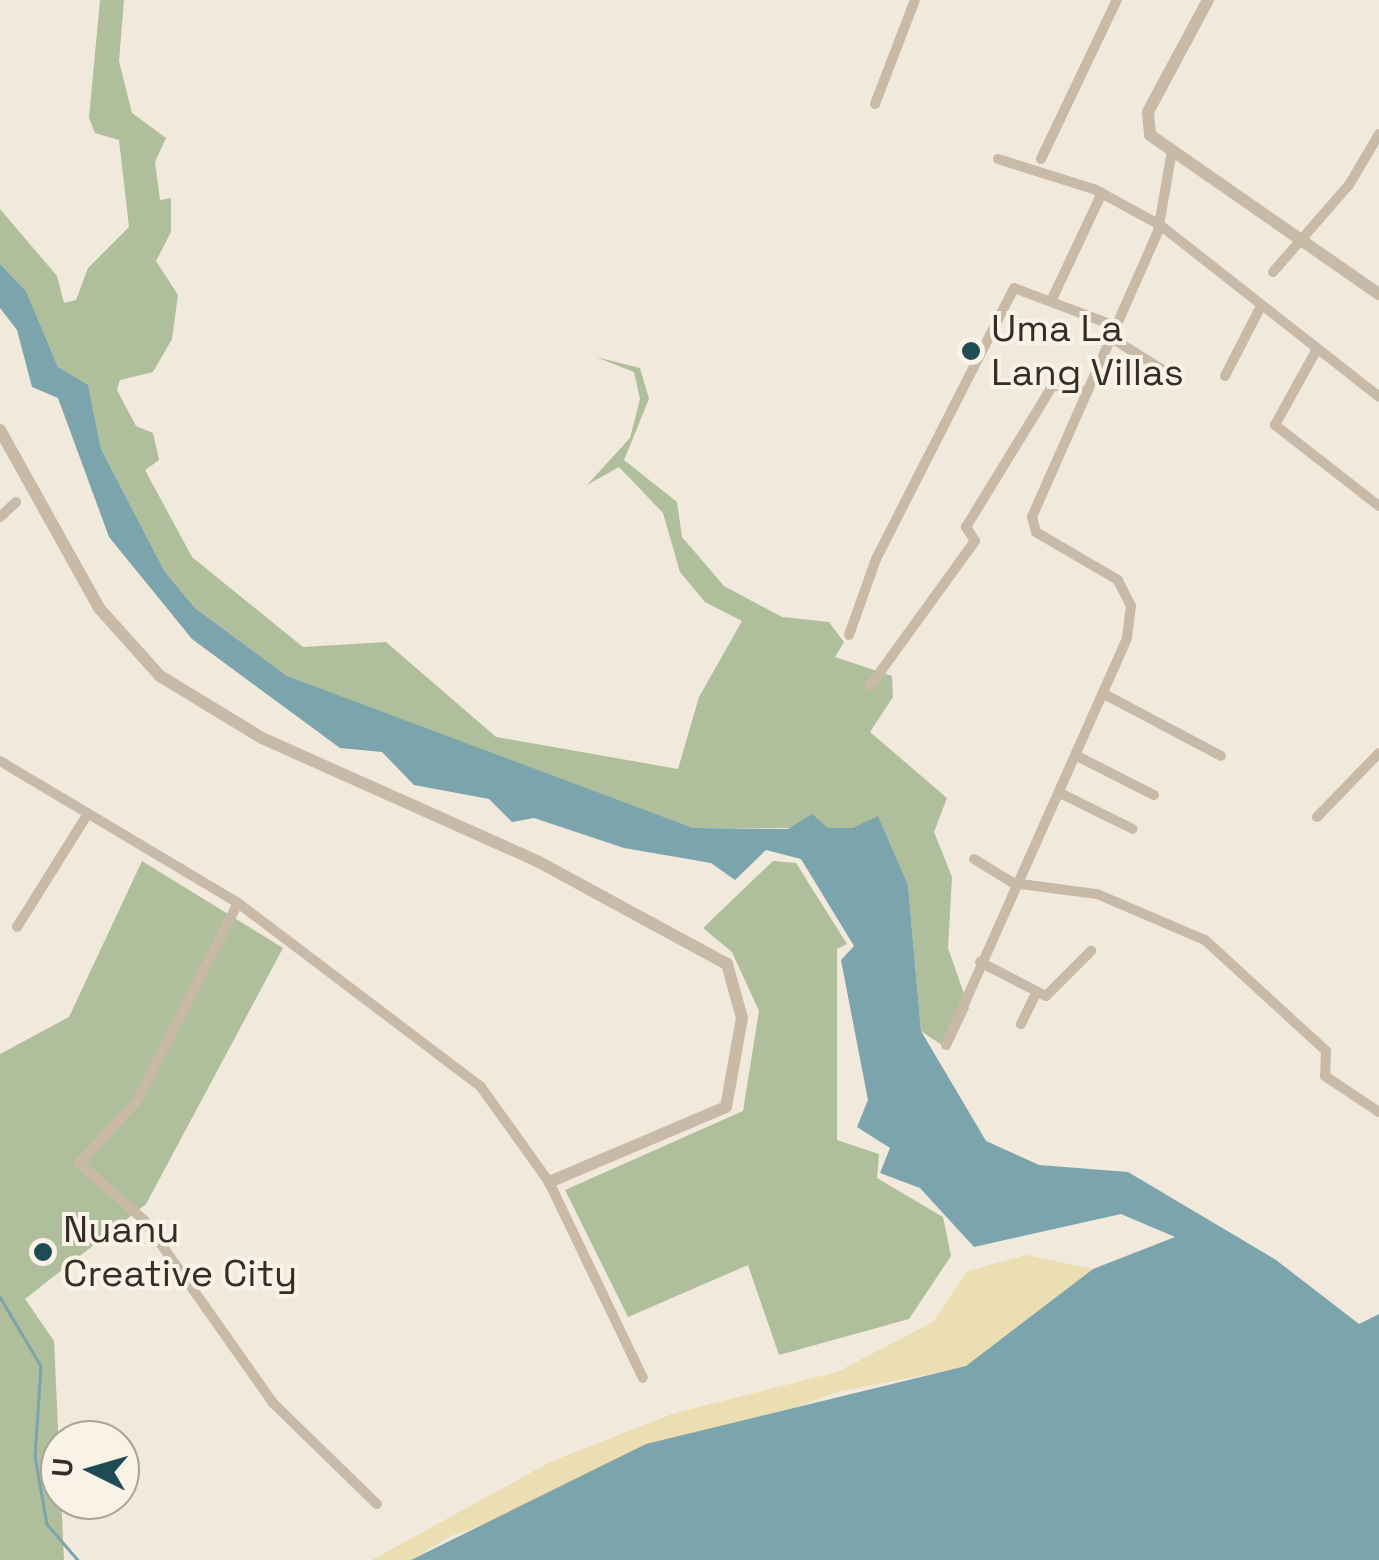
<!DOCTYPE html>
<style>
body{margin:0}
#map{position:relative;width:1379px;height:1560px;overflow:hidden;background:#f1e9db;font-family:"Space Grotesk",sans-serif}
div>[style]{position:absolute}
.green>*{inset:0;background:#afbf9b}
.sand>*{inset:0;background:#ebdeb2}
.water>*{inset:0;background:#7ba4ac}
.stream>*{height:2.5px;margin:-1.25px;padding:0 1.25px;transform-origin:1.25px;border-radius:1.25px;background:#7ba4ac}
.minor>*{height:10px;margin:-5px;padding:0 5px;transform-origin:5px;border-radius:5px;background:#c8baa7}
.tertiary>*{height:12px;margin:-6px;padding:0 6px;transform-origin:6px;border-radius:6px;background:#c8baa7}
.dots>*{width:28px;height:28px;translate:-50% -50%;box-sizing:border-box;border:5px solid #f8f2e7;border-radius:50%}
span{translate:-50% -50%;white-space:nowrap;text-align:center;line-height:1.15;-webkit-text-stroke:8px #f8f2e7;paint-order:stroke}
.poi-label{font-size:38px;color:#352d27}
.left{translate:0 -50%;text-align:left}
.north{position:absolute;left:40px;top:1420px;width:100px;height:100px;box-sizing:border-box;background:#f8f2e7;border:2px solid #aaa39a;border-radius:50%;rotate:275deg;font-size:28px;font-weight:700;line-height:40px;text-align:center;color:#352d27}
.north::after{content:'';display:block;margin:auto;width:35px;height:45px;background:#1f4b55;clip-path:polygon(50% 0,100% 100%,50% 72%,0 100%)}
</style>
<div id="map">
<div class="green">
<div style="clip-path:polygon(100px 0,124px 0,119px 61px,132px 113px,166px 138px,155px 162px,160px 200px,171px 198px,171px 232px,156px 261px,178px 295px,172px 339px,153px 372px,120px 380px,117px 390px,136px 426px,153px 433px,159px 460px,145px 470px,192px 557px,303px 647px,386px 642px,496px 737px,678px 769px,699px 697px,742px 621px,705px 602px,680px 572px,663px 513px,619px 467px,587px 485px,630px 438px,640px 399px,634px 372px,596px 357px,640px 368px,649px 399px,624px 460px,677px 502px,682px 537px,724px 586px,782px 617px,829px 622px,844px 642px,835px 657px,892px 676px,893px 697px,870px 732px,947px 798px,934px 832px,952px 877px,948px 948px,969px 1008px,949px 1050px,921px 1031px,908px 885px,878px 817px,852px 828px,693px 828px,549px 780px,287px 676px,195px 608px,165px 572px,101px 449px,88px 386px,58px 367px,26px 291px,0 264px,0 209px,57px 276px,64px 303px,76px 300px,88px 268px,129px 227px,119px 140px,95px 133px,89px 118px)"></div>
<div style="clip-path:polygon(142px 861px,283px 948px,146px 1204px,25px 1299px,54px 1341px,64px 1560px,0 1560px,0 1054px,69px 1017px)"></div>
<div style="clip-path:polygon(773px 861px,796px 863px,847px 944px,837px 949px,837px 1140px,879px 1154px,877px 1178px,943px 1217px,951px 1256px,909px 1319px,779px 1355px,748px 1265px,628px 1317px,565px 1190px,743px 1111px,759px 1011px,732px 952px,703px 928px)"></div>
</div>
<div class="sand">
<div style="clip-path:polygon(1026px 1255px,1093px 1269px,966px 1367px,837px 1392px,449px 1537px,411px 1560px,372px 1560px,552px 1461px,675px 1413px,837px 1372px,933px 1322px,967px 1271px)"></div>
</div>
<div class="water">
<div style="clip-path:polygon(0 264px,26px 291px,58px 367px,88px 385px,101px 449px,165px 572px,195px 608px,287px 676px,693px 828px,788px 829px,812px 814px,828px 828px,852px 828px,878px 816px,908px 885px,921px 1031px,986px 1141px,1039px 1165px,1128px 1172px,1276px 1260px,1359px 1324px,1379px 1314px,1379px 1560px,411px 1560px,646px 1444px,966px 1366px,1093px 1269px,1175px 1237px,1121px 1214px,974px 1247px,920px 1188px,880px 1173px,890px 1148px,857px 1127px,868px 1100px,841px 960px,854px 946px,801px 859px,766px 850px,735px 880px,711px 863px,624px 848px,534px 818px,512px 822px,489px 799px,414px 785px,382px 752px,340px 748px,192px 639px,109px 537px,58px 398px,32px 387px,17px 330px,0 308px)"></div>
</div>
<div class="stream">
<div style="left:0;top:1297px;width:80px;rotate:59.3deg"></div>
<div style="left:41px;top:1366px;width:90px;rotate:93.8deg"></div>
<div style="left:35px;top:1456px;width:69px;rotate:80deg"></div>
<div style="left:47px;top:1524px;width:48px;rotate:49.3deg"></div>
</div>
<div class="minor">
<div style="left:875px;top:104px;width:111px;rotate:-69deg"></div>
<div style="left:998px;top:159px;width:101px;rotate:17.4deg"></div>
<div style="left:1094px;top:189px;width:75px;rotate:28.6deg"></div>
<div style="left:1160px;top:225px;width:278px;rotate:38.1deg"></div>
<div style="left:1041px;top:159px;width:176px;rotate:-64.5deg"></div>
<div style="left:1273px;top:272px;width:116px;rotate:-48.9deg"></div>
<div style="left:1349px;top:185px;width:59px;rotate:-59.5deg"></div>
<div style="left:1053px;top:297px;width:115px;rotate:-64.8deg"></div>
<div style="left:1110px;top:337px;width:66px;rotate:32deg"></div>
<div style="left:1317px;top:349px;width:87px;rotate:118.9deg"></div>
<div style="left:1275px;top:425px;width:132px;rotate:37.9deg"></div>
<div style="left:1225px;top:376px;width:79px;rotate:-62.8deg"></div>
<div style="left:0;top:517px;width:22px;rotate:-43deg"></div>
<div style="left:849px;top:635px;width:81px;rotate:-70.4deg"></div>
<div style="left:876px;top:559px;width:304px;rotate:-63deg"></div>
<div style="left:1014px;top:288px;width:108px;rotate:20.6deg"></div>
<div style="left:870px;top:686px;width:179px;rotate:-54.1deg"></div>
<div style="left:975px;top:541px;width:17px;rotate:-123deg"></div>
<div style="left:966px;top:527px;width:167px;rotate:-58.5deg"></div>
<div style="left:1053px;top:385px;width:35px;rotate:12deg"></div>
<div style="left:1106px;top:695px;width:130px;rotate:27.9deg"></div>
<div style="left:1079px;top:757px;width:84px;rotate:26.9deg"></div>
<div style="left:0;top:761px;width:277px;rotate:30.8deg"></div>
<div style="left:238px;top:903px;width:305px;rotate:37.1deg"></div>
<div style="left:481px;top:1087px;width:117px;rotate:54.4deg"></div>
<div style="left:549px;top:1182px;width:217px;rotate:64.4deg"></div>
<div style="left:1060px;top:793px;width:81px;rotate:26.3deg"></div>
<div style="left:1317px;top:817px;width:89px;rotate:-45.9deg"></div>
<div style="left:974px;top:859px;width:46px;rotate:31.6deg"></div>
<div style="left:1013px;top:883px;width:85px;rotate:7.5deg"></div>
<div style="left:1097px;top:894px;width:117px;rotate:23.1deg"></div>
<div style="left:1205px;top:940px;width:164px;rotate:42.5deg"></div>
<div style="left:1326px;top:1051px;width:25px;rotate:92deg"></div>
<div style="left:1325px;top:1076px;width:65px;rotate:33.7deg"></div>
<div style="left:238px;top:903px;width:224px;rotate:117.1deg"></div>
<div style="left:136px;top:1102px;width:83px;rotate:133.1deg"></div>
<div style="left:79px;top:1163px;width:86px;rotate:41.2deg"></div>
<div style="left:144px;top:1220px;width:224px;rotate:54.8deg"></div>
<div style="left:273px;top:1403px;width:145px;rotate:44.2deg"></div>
<div style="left:17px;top:927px;width:132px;rotate:-58deg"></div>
<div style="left:980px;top:962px;width:74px;rotate:27.3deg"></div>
<div style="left:1046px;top:996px;width:64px;rotate:-45deg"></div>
<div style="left:1021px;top:1024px;width:32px;rotate:-64deg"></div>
<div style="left:946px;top:1045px;width:445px;rotate:-66deg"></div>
<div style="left:1127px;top:638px;width:32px;rotate:-83deg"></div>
<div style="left:1131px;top:606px;width:29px;rotate:-117deg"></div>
<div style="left:1118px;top:580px;width:95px;rotate:-149.7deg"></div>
<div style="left:1036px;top:532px;width:16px;rotate:-105deg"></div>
<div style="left:1032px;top:517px;width:313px;rotate:-66.2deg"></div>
<div style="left:1158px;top:231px;width:81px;rotate:-80.1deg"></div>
</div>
<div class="tertiary">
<div style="left:1208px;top:0;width:127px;rotate:118.2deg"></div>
<div style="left:1148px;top:112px;width:23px;rotate:85deg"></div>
<div style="left:1150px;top:135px;width:279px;rotate:34.8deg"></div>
<div style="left:0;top:430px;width:204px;rotate:60.9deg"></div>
<div style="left:99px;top:608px;width:91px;rotate:48.1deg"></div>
<div style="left:160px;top:676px;width:119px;rotate:31.3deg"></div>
<div style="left:262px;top:738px;width:303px;rotate:24.1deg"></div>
<div style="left:539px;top:862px;width:214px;rotate:28.5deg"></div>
<div style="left:727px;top:964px;width:56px;rotate:74.5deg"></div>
<div style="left:742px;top:1018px;width:90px;rotate:100.2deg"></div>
<div style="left:726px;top:1107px;width:192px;rotate:157deg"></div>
</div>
<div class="dots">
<div style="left:971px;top:351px;background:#1f4b55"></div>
<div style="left:43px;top:1252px;background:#1f4b55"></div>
</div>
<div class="poi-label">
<span class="left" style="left:991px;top:351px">Uma La<br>Lang Villas</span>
<span class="left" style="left:63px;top:1252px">Nuanu<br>Creative City</span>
</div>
<div class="north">U</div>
</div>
